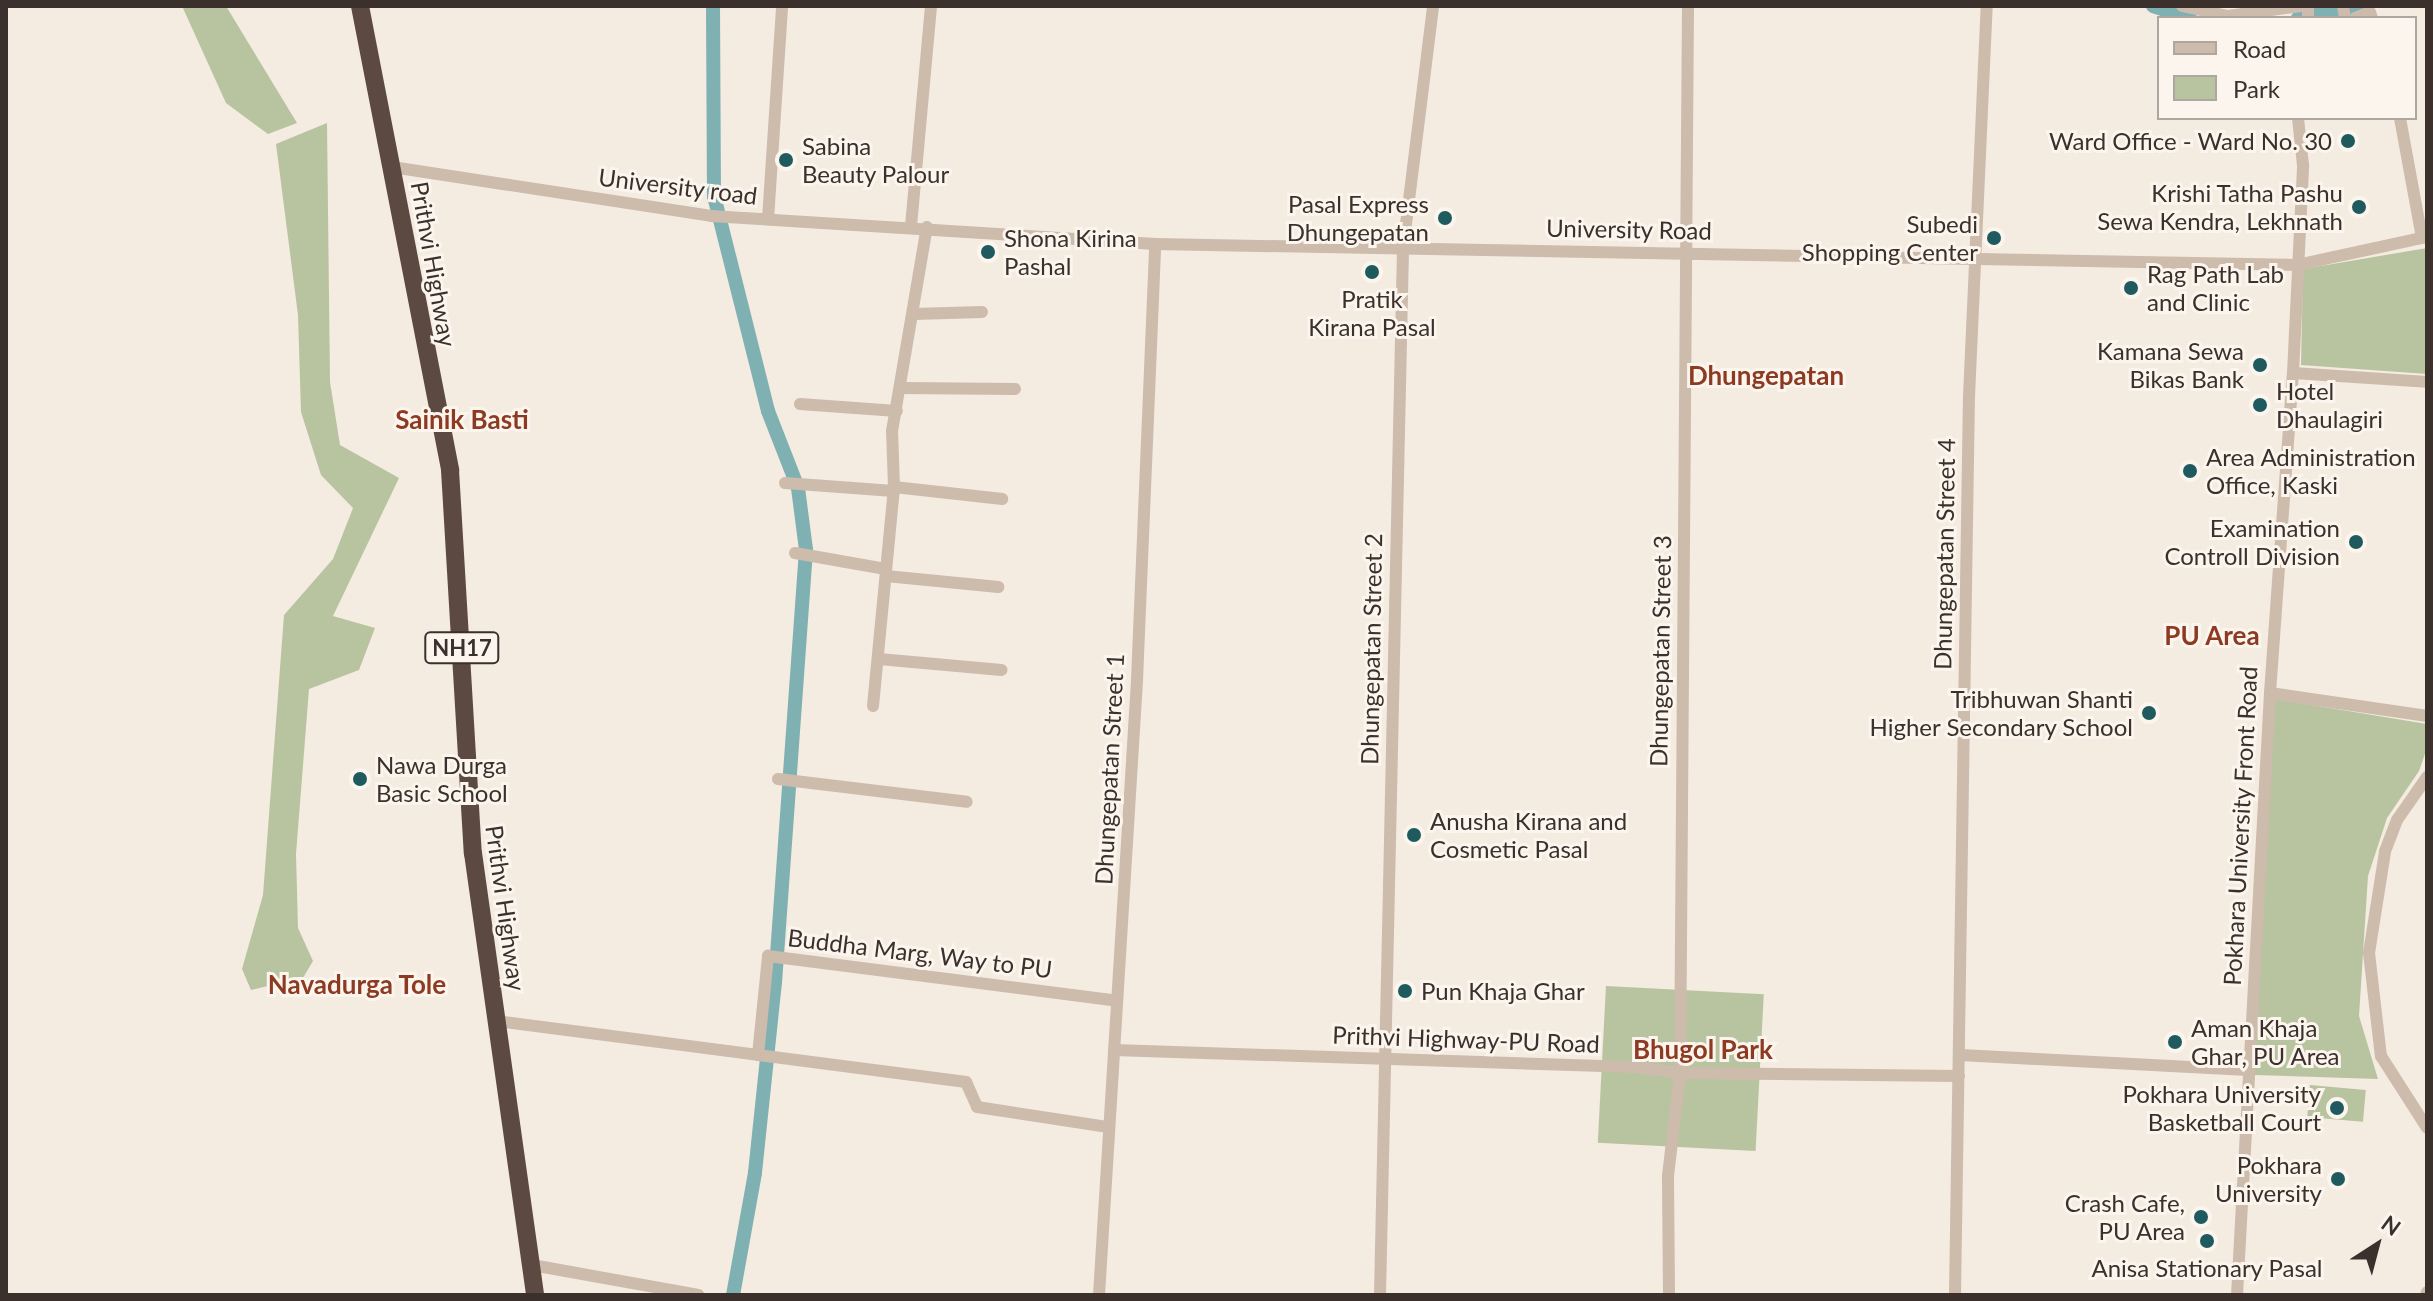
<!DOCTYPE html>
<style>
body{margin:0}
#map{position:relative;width:2433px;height:1301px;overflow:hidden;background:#f4ebe1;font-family:Lato,sans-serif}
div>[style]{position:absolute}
.green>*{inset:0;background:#b8c4a0;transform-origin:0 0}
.canal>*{height:14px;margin:-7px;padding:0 7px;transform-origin:7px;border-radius:7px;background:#7fb0b2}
.minor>*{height:12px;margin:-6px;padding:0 6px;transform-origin:6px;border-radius:6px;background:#cdbbac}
.highway>*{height:18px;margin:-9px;padding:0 9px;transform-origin:9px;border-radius:9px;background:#5c4a42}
.dots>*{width:22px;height:22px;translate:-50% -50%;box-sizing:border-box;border:4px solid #fbf5ee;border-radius:50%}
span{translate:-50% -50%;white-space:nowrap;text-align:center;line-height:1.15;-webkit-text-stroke:6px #fbf5ee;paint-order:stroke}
.shield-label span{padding:2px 6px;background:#fbf5ee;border:2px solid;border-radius:6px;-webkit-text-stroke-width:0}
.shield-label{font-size:22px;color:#3b302b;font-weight:700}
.poi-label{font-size:24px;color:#3b302b}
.right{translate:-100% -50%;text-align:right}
.left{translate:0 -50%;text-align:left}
.street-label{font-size:24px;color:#3b302b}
.neighbourhood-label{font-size:26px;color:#8c3b22;font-weight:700}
.frame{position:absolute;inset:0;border:8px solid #3b302b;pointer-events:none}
.legend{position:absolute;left:2157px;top:16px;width:260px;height:104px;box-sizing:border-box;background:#fbf5ee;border:2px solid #aea6a0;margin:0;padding:10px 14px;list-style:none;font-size:24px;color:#3b302b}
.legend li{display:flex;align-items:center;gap:16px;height:40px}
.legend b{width:40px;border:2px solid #aea6a0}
.north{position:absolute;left:2337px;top:1205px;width:80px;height:80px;-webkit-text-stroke:6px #fbf5ee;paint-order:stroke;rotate:36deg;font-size:22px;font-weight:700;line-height:32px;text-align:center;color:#3b302b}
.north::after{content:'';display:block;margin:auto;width:28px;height:36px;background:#3b302b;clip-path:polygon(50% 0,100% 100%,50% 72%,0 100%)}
</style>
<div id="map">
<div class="green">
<div style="clip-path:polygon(182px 6px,226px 6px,297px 123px,268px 134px,226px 103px)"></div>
<div style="clip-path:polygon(327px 123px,330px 382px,340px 445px,399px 478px,333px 616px,375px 628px,359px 670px,309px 689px,296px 854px,298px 928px,313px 961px,303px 978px,251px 990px,242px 969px,263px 895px,284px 615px,333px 559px,353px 508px,321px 475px,301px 412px,298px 315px,276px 144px)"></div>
<div style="clip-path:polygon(2427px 248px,2427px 374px,2301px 365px,2303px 269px)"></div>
<div style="clip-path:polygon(2275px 699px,2427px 724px,2427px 748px,2419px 771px,2387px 818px,2368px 876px,2359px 1016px,2378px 1079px,2254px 1075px)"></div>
<div style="left:1606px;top:986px;width:158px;height:157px;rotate:3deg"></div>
<div style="left:2310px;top:1085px;width:56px;height:32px;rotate:5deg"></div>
</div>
<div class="canal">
<div style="left:713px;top:6px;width:190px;rotate:89.7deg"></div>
<div style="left:714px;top:196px;width:222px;rotate:75.9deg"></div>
<div style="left:768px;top:411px;width:83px;rotate:68.7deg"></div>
<div style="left:798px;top:488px;width:63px;rotate:82.6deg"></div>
<div style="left:806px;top:550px;width:433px;rotate:94.1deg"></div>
<div style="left:775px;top:982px;width:192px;rotate:96deg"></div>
<div style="left:755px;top:1173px;width:124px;rotate:100.2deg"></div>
<div style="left:2153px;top:6px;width:39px;rotate:18deg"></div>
<div style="left:2298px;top:18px;width:61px;rotate:-11.3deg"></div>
</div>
<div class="minor">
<div style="left:2182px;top:6px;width:47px;rotate:12.3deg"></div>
<div style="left:2228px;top:16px;width:74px;rotate:-7.8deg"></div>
<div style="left:2343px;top:6px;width:12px;rotate:81deg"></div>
<div style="left:2308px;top:18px;width:12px;rotate:-90deg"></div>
<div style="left:2355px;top:18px;width:16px;rotate:-22deg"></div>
<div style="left:2370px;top:12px;width:6px;rotate:72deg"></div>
<div style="left:392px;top:167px;width:323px;rotate:8.7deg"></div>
<div style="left:711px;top:216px;width:445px;rotate:3.6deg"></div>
<div style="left:1155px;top:244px;width:1142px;rotate:1.05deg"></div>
<div style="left:2297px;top:265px;width:128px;rotate:-12.2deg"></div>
<div style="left:2422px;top:238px;width:122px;rotate:-100.4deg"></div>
<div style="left:768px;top:219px;width:213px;rotate:-86.2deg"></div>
<div style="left:911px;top:226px;width:221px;rotate:-84.8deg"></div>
<div style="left:914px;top:314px;width:68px;rotate:-1.7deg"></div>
<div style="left:2293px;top:373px;width:134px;rotate:3.8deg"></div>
<div style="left:901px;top:388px;width:114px;rotate:0.5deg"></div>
<div style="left:800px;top:404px;width:97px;rotate:4.1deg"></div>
<div style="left:785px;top:483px;width:109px;rotate:4.2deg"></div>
<div style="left:894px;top:487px;width:109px;rotate:6.3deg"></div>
<div style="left:795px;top:553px;width:92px;rotate:10deg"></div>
<div style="left:886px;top:576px;width:113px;rotate:5.6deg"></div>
<div style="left:879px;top:659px;width:123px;rotate:5.1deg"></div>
<div style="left:2270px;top:693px;width:159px;rotate:8.3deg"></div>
<div style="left:873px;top:706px;width:220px;rotate:-84.5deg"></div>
<div style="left:894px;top:487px;width:56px;rotate:-92deg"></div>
<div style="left:892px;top:431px;width:207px;rotate:-80.3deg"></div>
<div style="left:2427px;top:777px;width:52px;rotate:124.9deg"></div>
<div style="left:2397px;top:820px;width:34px;rotate:111deg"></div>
<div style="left:2385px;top:852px;width:102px;rotate:99deg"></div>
<div style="left:2369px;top:953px;width:104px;rotate:83.4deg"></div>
<div style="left:2381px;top:1056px;width:85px;rotate:57.4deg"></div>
<div style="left:778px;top:779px;width:190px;rotate:6.9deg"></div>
<div style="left:497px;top:1021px;width:263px;rotate:7.4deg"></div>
<div style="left:758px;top:1055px;width:100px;rotate:-84.2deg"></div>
<div style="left:768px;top:956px;width:352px;rotate:7.3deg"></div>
<div style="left:1114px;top:1050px;width:520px;rotate:1.87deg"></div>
<div style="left:1634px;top:1067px;width:46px;rotate:7.4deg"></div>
<div style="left:1680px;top:1073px;width:279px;rotate:0.6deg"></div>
<div style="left:758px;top:1055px;width:210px;rotate:7.4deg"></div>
<div style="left:966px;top:1082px;width:27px;rotate:66deg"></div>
<div style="left:977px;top:1107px;width:133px;rotate:8.7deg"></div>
<div style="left:1960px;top:1055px;width:288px;rotate:3deg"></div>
<div style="left:532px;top:1265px;width:169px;rotate:10.2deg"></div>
<div style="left:1099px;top:1295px;width:616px;rotate:-86.46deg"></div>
<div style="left:1137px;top:680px;width:436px;rotate:-87.6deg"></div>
<div style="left:1380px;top:1295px;width:1047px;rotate:-88.74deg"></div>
<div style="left:1403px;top:248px;width:244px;rotate:-82.9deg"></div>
<div style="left:1669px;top:1295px;width:119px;rotate:-90.5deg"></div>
<div style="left:1668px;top:1176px;width:104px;rotate:-83.4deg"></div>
<div style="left:1680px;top:1073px;width:1067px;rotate:-89.57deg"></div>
<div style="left:1955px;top:1295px;width:899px;rotate:-89.11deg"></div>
<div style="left:1969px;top:396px;width:390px;rotate:-87.4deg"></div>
<div style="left:2237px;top:1295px;width:603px;rotate:-86.86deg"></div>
<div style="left:2270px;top:693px;width:321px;rotate:-85.9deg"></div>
<div style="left:2293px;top:373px;width:208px;rotate:-87.2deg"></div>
<div style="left:2303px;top:165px;width:47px;rotate:-96.1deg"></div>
<div style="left:2426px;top:1295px;width:3px;rotate:-72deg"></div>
</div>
<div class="highway">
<div style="left:360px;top:6px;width:473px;rotate:79deg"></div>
<div style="left:450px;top:470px;width:384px;rotate:86.6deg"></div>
<div style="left:473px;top:853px;width:446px;rotate:82deg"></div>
</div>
<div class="dots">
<div style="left:2348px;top:141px;background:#1f5a5e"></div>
<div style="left:786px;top:160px;background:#1f5a5e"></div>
<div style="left:2359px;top:207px;background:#1f5a5e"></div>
<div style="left:1445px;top:218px;background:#1f5a5e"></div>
<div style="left:1994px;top:238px;background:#1f5a5e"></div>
<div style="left:988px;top:252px;background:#1f5a5e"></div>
<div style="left:1372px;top:272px;background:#1f5a5e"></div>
<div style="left:2131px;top:288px;background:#1f5a5e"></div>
<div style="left:2260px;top:365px;background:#1f5a5e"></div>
<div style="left:2260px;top:405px;background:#1f5a5e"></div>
<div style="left:2190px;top:471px;background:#1f5a5e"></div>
<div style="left:2356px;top:542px;background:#1f5a5e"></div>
<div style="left:2149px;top:713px;background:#1f5a5e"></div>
<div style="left:360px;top:779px;background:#1f5a5e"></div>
<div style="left:1414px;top:835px;background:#1f5a5e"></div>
<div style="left:1405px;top:991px;background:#1f5a5e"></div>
<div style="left:2175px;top:1042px;background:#1f5a5e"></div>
<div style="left:2337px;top:1108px;background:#1f5a5e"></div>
<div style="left:2338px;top:1179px;background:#1f5a5e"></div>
<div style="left:2201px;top:1217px;background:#1f5a5e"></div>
<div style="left:2207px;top:1241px;background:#1f5a5e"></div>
</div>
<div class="shield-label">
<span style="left:462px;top:648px">NH17</span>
</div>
<div class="poi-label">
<span class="right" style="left:2332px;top:141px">Ward Office - Ward No. 30</span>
<span class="left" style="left:802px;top:160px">Sabina<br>Beauty Palour</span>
<span class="right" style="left:2343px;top:207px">Krishi Tatha Pashu<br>Sewa Kendra, Lekhnath</span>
<span class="right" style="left:1429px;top:218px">Pasal Express<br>Dhungepatan</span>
<span class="right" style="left:1978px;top:238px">Subedi<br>Shopping Center</span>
<span class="left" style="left:1004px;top:252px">Shona Kirina<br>Pashal</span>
<span class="left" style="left:2147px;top:288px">Rag Path Lab<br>and Clinic</span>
<span style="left:1372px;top:313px">Pratik<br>Kirana Pasal</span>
<span class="right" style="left:2244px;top:365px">Kamana Sewa<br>Bikas Bank</span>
<span class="left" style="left:2276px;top:405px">Hotel<br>Dhaulagiri</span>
<span class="left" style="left:2206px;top:471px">Area Administration<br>Office, Kaski</span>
<span class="right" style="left:2340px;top:542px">Examination<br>Controll Division</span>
<span class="right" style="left:2133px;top:713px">Tribhuwan Shanti<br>Higher Secondary School</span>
<span class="left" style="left:376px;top:779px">Nawa Durga<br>Basic School</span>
<span class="left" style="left:1430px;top:835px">Anusha Kirana and<br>Cosmetic Pasal</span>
<span class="left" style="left:1421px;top:991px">Pun Khaja Ghar</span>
<span class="left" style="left:2191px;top:1042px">Aman Khaja<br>Ghar, PU Area</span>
<span class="right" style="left:2321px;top:1108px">Pokhara University<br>Basketball Court</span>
<span class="right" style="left:2322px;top:1179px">Pokhara<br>University</span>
<span class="right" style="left:2185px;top:1217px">Crash Cafe,<br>PU Area</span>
<span style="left:2207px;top:1268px">Anisa Stationary Pasal</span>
</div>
<div class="street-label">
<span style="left:678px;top:186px;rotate:7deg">University road</span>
<span style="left:1629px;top:229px;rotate:1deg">University Road</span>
<span style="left:434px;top:264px;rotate:80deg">Prithvi Highway</span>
<span style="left:1944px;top:554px;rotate:-89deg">Dhungepatan Street 4</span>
<span style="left:1371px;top:649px;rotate:-89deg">Dhungepatan Street 2</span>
<span style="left:1660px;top:651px;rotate:-89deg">Dhungepatan Street 3</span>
<span style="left:1109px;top:769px;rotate:-87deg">Dhungepatan Street 1</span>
<span style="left:2240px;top:826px;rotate:-87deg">Pokhara University Front Road</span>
<span style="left:506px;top:908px;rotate:82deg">Prithvi Highway</span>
<span style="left:920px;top:953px;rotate:7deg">Buddha Marg, Way to PU</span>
<span style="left:1466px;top:1039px;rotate:2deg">Prithvi Highway-PU Road</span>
</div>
<div class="neighbourhood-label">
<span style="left:1766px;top:376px">Dhungepatan</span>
<span style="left:462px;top:420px">Sainik Basti</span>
<span style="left:2212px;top:636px">PU Area</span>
<span style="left:357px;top:985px">Navadurga Tole</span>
<span style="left:1703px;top:1050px">Bhugol Park</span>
</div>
<div class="frame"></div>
<ul class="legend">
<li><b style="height:10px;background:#cdbbac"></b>Road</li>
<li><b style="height:22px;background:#b8c4a0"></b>Park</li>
</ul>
<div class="north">N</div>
</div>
